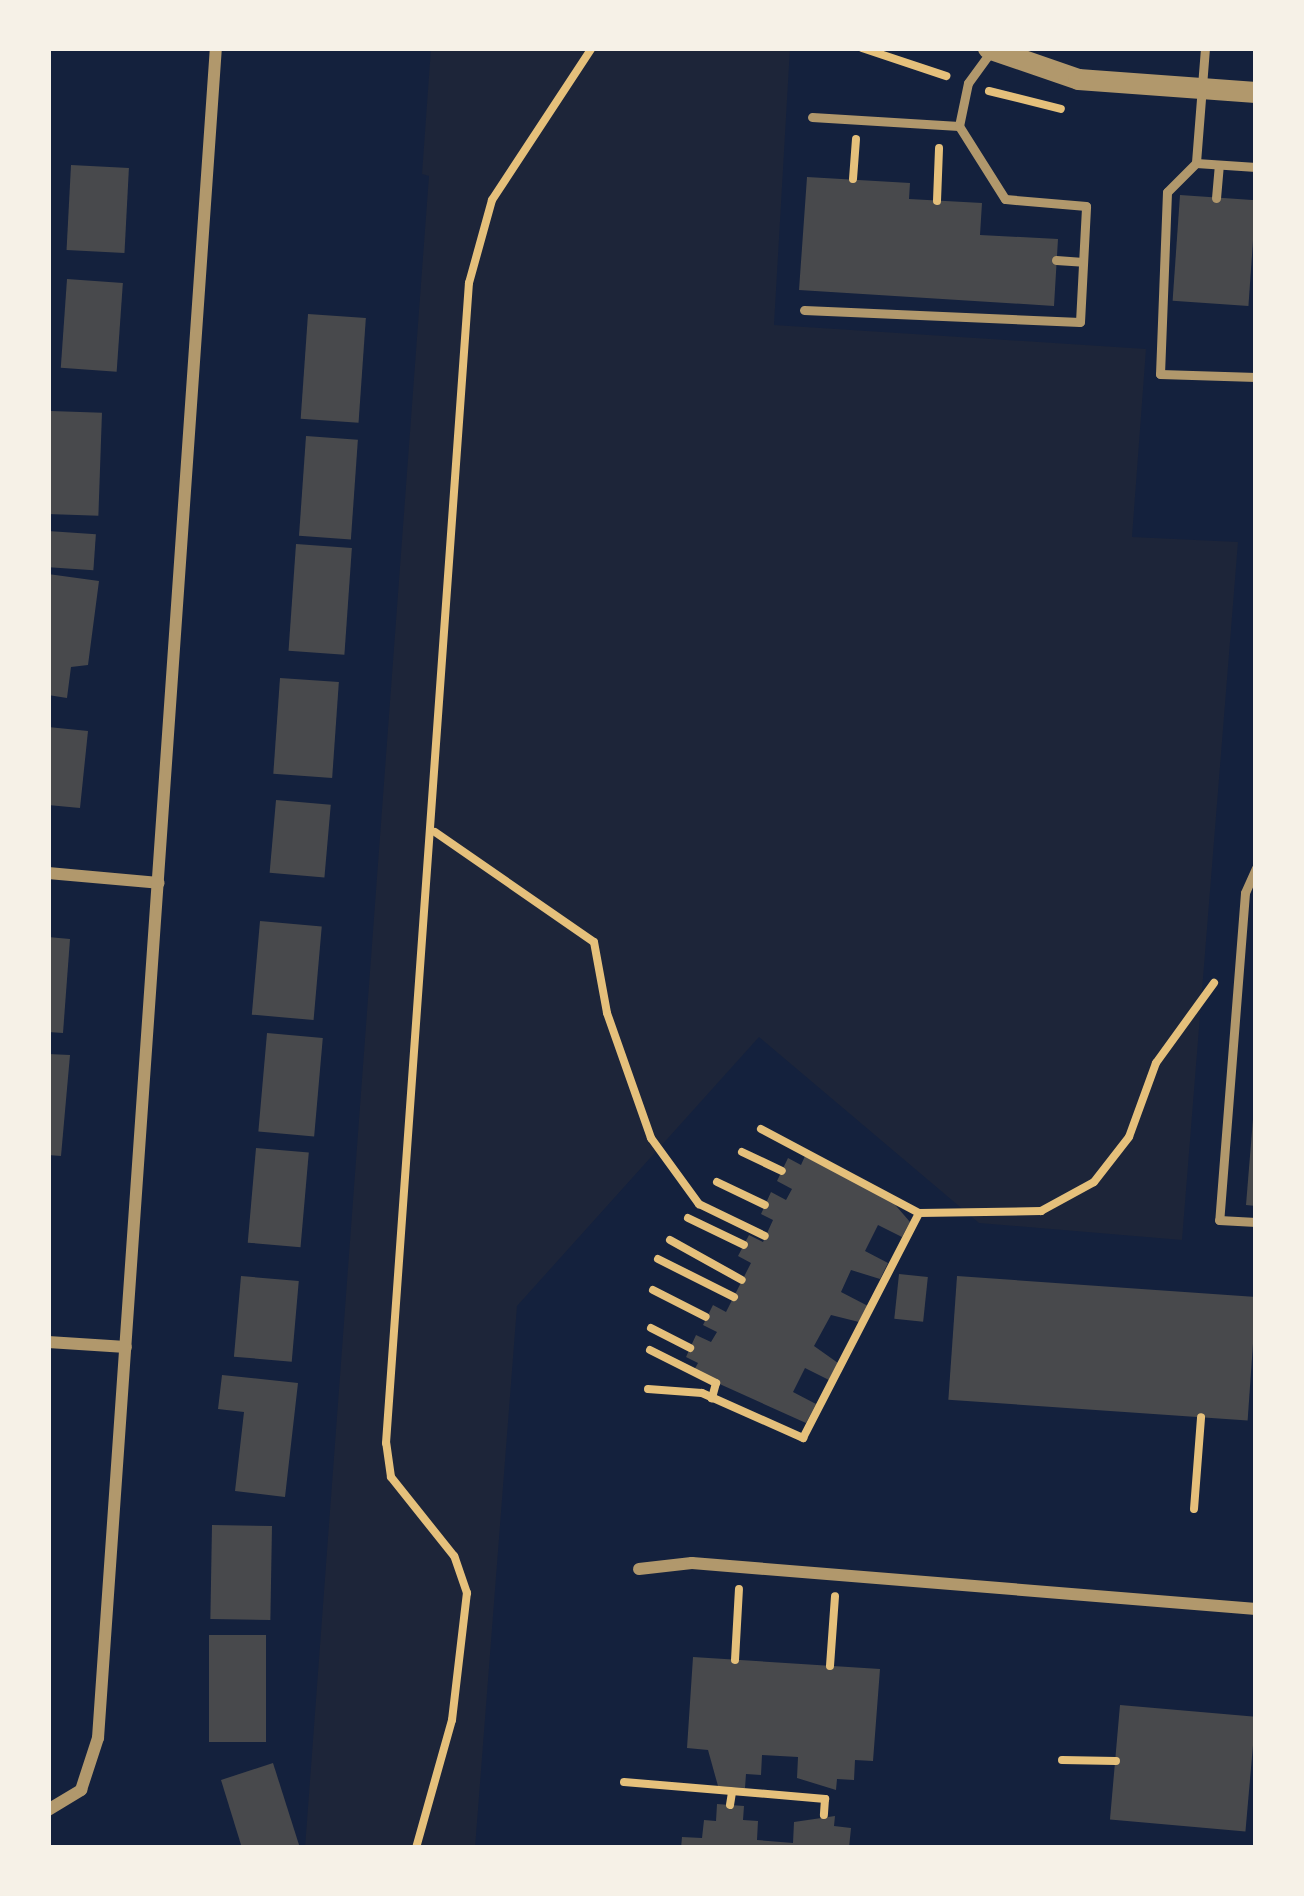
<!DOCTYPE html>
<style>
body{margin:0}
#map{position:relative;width:1304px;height:1896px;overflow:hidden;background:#14213d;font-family:"Exo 2",sans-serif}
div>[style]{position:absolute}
.green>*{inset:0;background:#1d2539}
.building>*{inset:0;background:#48494c;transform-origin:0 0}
.path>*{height:8px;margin:-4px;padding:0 4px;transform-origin:4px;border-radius:4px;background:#e5c07b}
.service>*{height:9px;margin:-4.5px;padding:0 4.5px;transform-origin:4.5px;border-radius:4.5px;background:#b1986c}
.minor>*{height:12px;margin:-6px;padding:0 6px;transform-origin:6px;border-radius:6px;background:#b1986c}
.tertiary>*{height:21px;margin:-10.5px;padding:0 10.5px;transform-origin:10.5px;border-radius:10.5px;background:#b1986c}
span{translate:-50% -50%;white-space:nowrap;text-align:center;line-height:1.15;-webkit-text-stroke:12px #f6f1e7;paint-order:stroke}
.frame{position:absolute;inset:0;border:51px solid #f6f1e7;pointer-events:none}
</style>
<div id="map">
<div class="green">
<div style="clip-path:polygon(431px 48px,790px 48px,774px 325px,1146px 349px,1132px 537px,1238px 542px,1182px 1240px,979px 1223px,759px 1037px,517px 1306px,475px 1848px,305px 1848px,429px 176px,422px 174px)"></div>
</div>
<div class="building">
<div style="left:71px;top:165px;width:58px;height:85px;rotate:3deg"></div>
<div style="clip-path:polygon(807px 177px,910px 183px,909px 199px,982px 203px,980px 235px,1058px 239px,1054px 306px,799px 290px)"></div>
<div style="left:1180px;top:195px;width:76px;height:106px;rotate:4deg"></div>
<div style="left:67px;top:279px;width:56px;height:89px;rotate:4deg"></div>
<div style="left:308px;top:314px;width:58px;height:105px;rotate:4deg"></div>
<div style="left:51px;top:411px;width:51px;height:103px;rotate:2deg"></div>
<div style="left:306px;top:436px;width:52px;height:100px;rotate:4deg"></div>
<div style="left:48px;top:531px;width:48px;height:36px;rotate:4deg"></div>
<div style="left:296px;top:544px;width:56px;height:107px;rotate:4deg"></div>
<div style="clip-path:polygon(48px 574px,99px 581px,88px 665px,71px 667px,67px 698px,48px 695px)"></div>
<div style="left:280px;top:678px;width:59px;height:96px;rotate:4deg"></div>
<div style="clip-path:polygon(48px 727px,88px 731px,80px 808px,48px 805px)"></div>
<div style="left:276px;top:800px;width:55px;height:73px;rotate:5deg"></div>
<div style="left:260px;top:921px;width:62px;height:94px;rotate:5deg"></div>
<div style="clip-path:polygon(48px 937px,70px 939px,63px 1033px,48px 1032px)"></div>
<div style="left:267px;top:1033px;width:56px;height:99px;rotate:5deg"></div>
<div style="clip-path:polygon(48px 1054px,70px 1055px,61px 1156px,48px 1155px)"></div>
<div style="clip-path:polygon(1253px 1119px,1256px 1119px,1256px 1206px,1246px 1205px)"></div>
<div style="left:256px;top:1148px;width:53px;height:95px;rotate:5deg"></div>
<div style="clip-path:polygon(805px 1156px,891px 1200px,910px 1222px,902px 1237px,878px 1225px,865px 1251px,888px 1263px,880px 1279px,851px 1270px,841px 1292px,868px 1306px,859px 1322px,831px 1315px,814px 1346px,838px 1363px,829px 1380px,805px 1368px,793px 1392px,816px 1404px,806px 1423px,693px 1372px,698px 1363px,686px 1357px,696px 1335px,711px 1342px,717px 1332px,703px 1325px,713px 1305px,726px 1312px,751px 1263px,738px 1256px,749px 1235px,763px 1242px,773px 1220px,761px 1214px,771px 1192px,786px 1200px,792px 1189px,777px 1181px,788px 1158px,801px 1165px)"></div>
<div style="left:899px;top:1274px;width:29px;height:45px;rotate:6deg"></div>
<div style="left:241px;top:1276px;width:58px;height:81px;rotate:5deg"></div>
<div style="left:957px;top:1276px;width:300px;height:124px;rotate:4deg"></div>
<div style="clip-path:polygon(222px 1375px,298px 1383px,285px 1497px,235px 1491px,244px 1412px,218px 1409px)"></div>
<div style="left:212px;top:1525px;width:60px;height:94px;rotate:1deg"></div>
<div style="left:209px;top:1635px;width:57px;height:107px"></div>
<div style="clip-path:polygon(693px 1657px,880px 1669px,873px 1761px,855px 1760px,854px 1780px,837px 1779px,836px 1790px,797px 1778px,798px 1757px,762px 1755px,761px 1775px,746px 1774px,745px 1788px,718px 1786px,708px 1750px,687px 1748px)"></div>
<div style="left:1120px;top:1705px;width:136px;height:115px;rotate:5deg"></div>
<div style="clip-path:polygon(273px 1763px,300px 1848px,242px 1848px,221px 1780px)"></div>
<div style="clip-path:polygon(717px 1804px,744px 1806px,743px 1820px,758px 1821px,757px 1840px,793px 1843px,794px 1822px,835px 1816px,834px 1826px,851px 1828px,849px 1848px,681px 1848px,682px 1837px,702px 1838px,704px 1820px,716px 1821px)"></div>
</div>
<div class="path">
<div style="left:862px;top:48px;width:89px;rotate:18.4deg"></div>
<div style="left:989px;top:91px;width:74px;rotate:14deg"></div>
<div style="left:853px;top:179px;width:40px;rotate:-85.7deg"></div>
<div style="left:937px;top:201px;width:53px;rotate:-87.8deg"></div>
<div style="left:435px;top:832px;width:193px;rotate:34.7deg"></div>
<div style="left:594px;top:942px;width:72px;rotate:79.6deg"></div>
<div style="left:607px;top:1013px;width:133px;rotate:70.6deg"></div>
<div style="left:651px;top:1138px;width:82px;rotate:54deg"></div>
<div style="left:699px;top:1204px;width:73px;rotate:25.9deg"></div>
<div style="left:742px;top:1152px;width:44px;rotate:25.4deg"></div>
<div style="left:717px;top:1182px;width:53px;rotate:25.6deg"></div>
<div style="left:919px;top:1213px;width:122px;rotate:-0.9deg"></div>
<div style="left:1041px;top:1211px;width:60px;rotate:-28.7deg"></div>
<div style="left:1094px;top:1182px;width:57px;rotate:-52.1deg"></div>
<div style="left:1129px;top:1137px;width:79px;rotate:-70deg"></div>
<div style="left:1156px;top:1063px;width:99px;rotate:-54.1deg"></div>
<div style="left:688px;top:1218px;width:62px;rotate:25.7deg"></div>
<div style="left:670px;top:1240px;width:82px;rotate:29.1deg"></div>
<div style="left:658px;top:1259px;width:85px;rotate:26.6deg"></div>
<div style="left:653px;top:1290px;width:59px;rotate:27deg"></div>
<div style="left:651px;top:1328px;width:44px;rotate:27.1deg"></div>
<div style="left:650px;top:1350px;width:74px;rotate:26.6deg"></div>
<div style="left:716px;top:1383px;width:16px;rotate:105deg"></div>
<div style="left:648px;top:1389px;width:54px;rotate:4.2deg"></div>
<div style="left:702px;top:1393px;width:111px;rotate:24deg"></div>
<div style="left:803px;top:1438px;width:253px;rotate:-62.7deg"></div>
<div style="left:919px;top:1213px;width:179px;rotate:-152deg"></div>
<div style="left:1194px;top:1509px;width:92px;rotate:-85.6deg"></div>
<div style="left:735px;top:1660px;width:71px;rotate:-86.8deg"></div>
<div style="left:830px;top:1666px;width:70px;rotate:-85.9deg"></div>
<div style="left:1062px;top:1760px;width:54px;rotate:1.1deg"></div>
<div style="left:624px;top:1782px;width:202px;rotate:4.8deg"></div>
<div style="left:825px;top:1799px;width:16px;rotate:94deg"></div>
<div style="left:730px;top:1805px;width:13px;rotate:-81deg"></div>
<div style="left:416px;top:1848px;width:133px;rotate:-74.3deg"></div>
<div style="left:452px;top:1720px;width:128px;rotate:-83.3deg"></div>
<div style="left:467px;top:1593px;width:39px;rotate:-109deg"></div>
<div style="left:454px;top:1556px;width:101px;rotate:-128.6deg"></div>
<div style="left:391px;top:1477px;width:34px;rotate:-98deg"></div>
<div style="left:386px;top:1443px;width:1163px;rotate:-85.91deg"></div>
<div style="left:469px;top:283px;width:86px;rotate:-74.5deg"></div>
<div style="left:492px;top:200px;width:182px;rotate:-56.7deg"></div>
</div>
<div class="service">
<div style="left:1205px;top:48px;width:115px;rotate:94.5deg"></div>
<div style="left:1196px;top:163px;width:60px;rotate:3.8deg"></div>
<div style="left:812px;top:117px;width:147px;rotate:3.5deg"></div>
<div style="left:1196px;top:163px;width:41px;rotate:135deg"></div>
<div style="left:1167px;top:192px;width:182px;rotate:92.2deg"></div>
<div style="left:1160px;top:374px;width:96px;rotate:1.8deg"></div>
<div style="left:1216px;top:198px;width:33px;rotate:-85deg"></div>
<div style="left:1056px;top:260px;width:27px;rotate:4deg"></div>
<div style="left:804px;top:310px;width:276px;rotate:2.5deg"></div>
<div style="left:1080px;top:322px;width:116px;rotate:-87deg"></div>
<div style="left:1086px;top:206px;width:81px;rotate:-175.1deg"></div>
<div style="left:1005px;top:199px;width:86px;rotate:-122.2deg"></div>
<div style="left:959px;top:126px;width:44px;rotate:-78.2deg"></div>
<div style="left:968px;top:83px;width:37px;rotate:-54deg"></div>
<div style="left:1256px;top:868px;width:27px;rotate:114deg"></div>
<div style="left:1245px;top:893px;width:328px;rotate:94.5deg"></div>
<div style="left:1219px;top:1220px;width:37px;rotate:3deg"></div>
</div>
<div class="minor">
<div style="left:48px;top:873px;width:111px;rotate:5.1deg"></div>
<div style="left:48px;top:1342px;width:78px;rotate:3.7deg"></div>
<div style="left:639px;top:1569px;width:53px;rotate:-6.5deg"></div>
<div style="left:692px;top:1563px;width:566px;rotate:4.66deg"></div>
<div style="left:48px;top:1810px;width:39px;rotate:-31deg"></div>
<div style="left:81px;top:1790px;width:55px;rotate:-71.9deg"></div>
<div style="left:98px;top:1738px;width:1694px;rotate:-86.01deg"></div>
</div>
<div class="tertiary">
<div style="left:988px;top:48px;width:95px;rotate:19deg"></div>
<div style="left:1078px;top:79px;width:178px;rotate:4.2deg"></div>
</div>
<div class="frame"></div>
</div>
